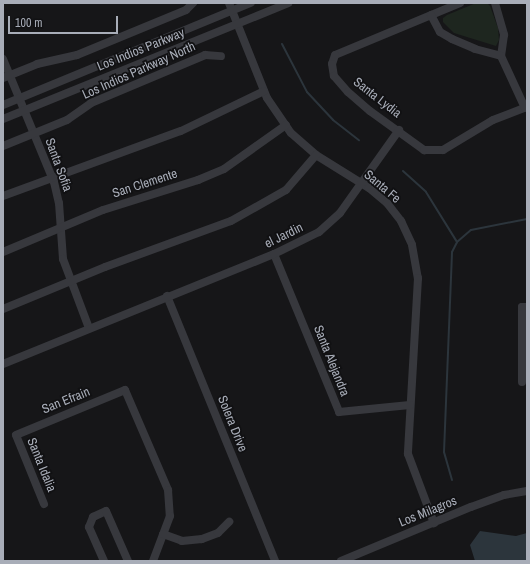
<!DOCTYPE html>
<style>
body{margin:0}
#map{position:relative;width:530px;height:564px;overflow:hidden;background:#161618;font-family:"Archivo Narrow",sans-serif}
div>[style]{position:absolute}
.green>*{inset:0;background:#1e261f}
.water>*{inset:0;background:#2c353c}
.stream>*{height:2px;margin:-1px;padding:0 1px;transform-origin:1px;border-radius:1px;background:#2c353c}
.minor>*{height:8px;margin:-4px;padding:0 4px;transform-origin:4px;border-radius:4px;background:#37383d}
span{translate:-50% -50%;white-space:nowrap;text-align:center;line-height:1.15;-webkit-text-stroke:3.5px #111113;paint-order:stroke}
.street-label{font-size:13px;color:#a8adb8}
.frame{position:absolute;inset:0;border:4px solid #a8adb8;pointer-events:none}
.scale{position:absolute;left:8px;top:16px;width:110px;height:18px;box-sizing:border-box;border:2px solid #a8adb8;border-top:0;padding-left:5px;font-size:12px;line-height:14px;white-space:nowrap;color:#a8adb8;-webkit-text-stroke:3px #111113;paint-order:stroke}
</style>
<div id="map">
<div class="green">
<div style="clip-path:polygon(476px 3px,487px 3px,490px 6px,498px 28px,499px 40px,496px 46px,454px 33px,443px 22px,443px 18px,447px 15px)"></div>
</div>
<div class="water">
<div style="clip-path:polygon(480px 531px,516px 536px,527px 533px,527px 561px,475px 561px,470px 545px)"></div>
</div>
<div class="stream">
<div style="left:282px;top:44px;width:54px;rotate:62.5deg"></div>
<div style="left:307px;top:92px;width:38px;rotate:47deg"></div>
<div style="left:333px;top:120px;width:33px;rotate:38deg"></div>
<div style="left:403px;top:171px;width:31px;rotate:42deg"></div>
<div style="left:426px;top:192px;width:59px;rotate:58.2deg"></div>
<div style="left:452px;top:480px;width:29px;rotate:-106deg"></div>
<div style="left:444px;top:452px;width:200px;rotate:-87.7deg"></div>
<div style="left:452px;top:252px;width:11px;rotate:-63deg"></div>
<div style="left:457px;top:242px;width:18px;rotate:-41deg"></div>
<div style="left:471px;top:230px;width:57px;rotate:-11.1deg"></div>
</div>
<div class="minor">
<div style="left:229px;top:3px;width:102px;rotate:68.2deg"></div>
<div style="left:267px;top:98px;width:42px;rotate:55.6deg"></div>
<div style="left:291px;top:133px;width:33px;rotate:41deg"></div>
<div style="left:316px;top:155px;width:62px;rotate:31.9deg"></div>
<div style="left:369px;top:188px;width:23px;rotate:40deg"></div>
<div style="left:387px;top:203px;width:23px;rotate:52deg"></div>
<div style="left:401px;top:221px;width:26px;rotate:65deg"></div>
<div style="left:412px;top:245px;width:34px;rotate:80deg"></div>
<div style="left:418px;top:278px;width:176px;rotate:93.3deg"></div>
<div style="left:408px;top:454px;width:74px;rotate:69.4deg"></div>
<div style="left:460px;top:3px;width:135px;rotate:157.4deg"></div>
<div style="left:335px;top:55px;width:9px;rotate:108deg"></div>
<div style="left:332px;top:64px;width:12px;rotate:81deg"></div>
<div style="left:334px;top:76px;width:21px;rotate:49deg"></div>
<div style="left:348px;top:92px;width:29px;rotate:41deg"></div>
<div style="left:370px;top:111px;width:67px;rotate:35.8deg"></div>
<div style="left:424px;top:150px;width:19px"></div>
<div style="left:443px;top:150px;width:58px;rotate:-31deg"></div>
<div style="left:493px;top:120px;width:36px;rotate:-21deg"></div>
<div style="left:495px;top:3px;width:33px;rotate:74deg"></div>
<div style="left:504px;top:35px;width:21px;rotate:98deg"></div>
<div style="left:501px;top:56px;width:57px;rotate:65.2deg"></div>
<div style="left:431px;top:15px;width:19px;rotate:62deg"></div>
<div style="left:440px;top:32px;width:14px;rotate:30deg"></div>
<div style="left:452px;top:39px;width:25px;rotate:23deg"></div>
<div style="left:475px;top:49px;width:27px;rotate:15deg"></div>
<div style="left:3px;top:59px;width:133px;rotate:67.5deg"></div>
<div style="left:54px;top:182px;width:22px;rotate:77deg"></div>
<div style="left:59px;top:203px;width:56px;rotate:85.9deg"></div>
<div style="left:63px;top:259px;width:74px;rotate:69.4deg"></div>
<div style="left:3px;top:78px;width:37px;rotate:-22deg"></div>
<div style="left:37px;top:64px;width:41px;rotate:-12.7deg"></div>
<div style="left:77px;top:55px;width:118px;rotate:-22.4deg"></div>
<div style="left:186px;top:10px;width:10px;rotate:-45deg"></div>
<div style="left:3px;top:105px;width:268px;rotate:-22.4deg"></div>
<div style="left:3px;top:119px;width:308px;rotate:-22.1deg"></div>
<div style="left:3px;top:146px;width:69px;rotate:-22.1deg"></div>
<div style="left:67px;top:120px;width:29px;rotate:-35deg"></div>
<div style="left:91px;top:103px;width:124px;rotate:-22.8deg"></div>
<div style="left:205px;top:55px;width:16px;rotate:4deg"></div>
<div style="left:3px;top:196px;width:189px;rotate:-20.1deg"></div>
<div style="left:181px;top:131px;width:92px;rotate:-25.7deg"></div>
<div style="left:3px;top:252px;width:108px;rotate:-22.8deg"></div>
<div style="left:103px;top:210px;width:100px;rotate:-17.5deg"></div>
<div style="left:198px;top:180px;width:28px;rotate:-23deg"></div>
<div style="left:224px;top:169px;width:76px;rotate:-35.4deg"></div>
<div style="left:274px;top:254px;width:171px;rotate:67.6deg"></div>
<div style="left:339px;top:412px;width:71px;rotate:-5.6deg"></div>
<div style="left:167px;top:296px;width:286px;rotate:67.8deg"></div>
<div style="left:3px;top:309px;width:110px;rotate:-22.4deg"></div>
<div style="left:105px;top:267px;width:134px;rotate:-20.1deg"></div>
<div style="left:231px;top:221px;width:63px;rotate:-29.4deg"></div>
<div style="left:286px;top:190px;width:46px;rotate:-49.4deg"></div>
<div style="left:3px;top:364px;width:292px;rotate:-22.1deg"></div>
<div style="left:274px;top:254px;width:50px;rotate:-26.1deg"></div>
<div style="left:319px;top:232px;width:28px;rotate:-42deg"></div>
<div style="left:340px;top:213px;width:102px;rotate:-54.6deg"></div>
<div style="left:522px;top:382px;width:75px;rotate:-90deg"></div>
<div style="left:522px;top:307px;width:5px"></div>
<div style="left:44px;top:504px;width:74px;rotate:-112.1deg"></div>
<div style="left:16px;top:435px;width:118px;rotate:-22.4deg"></div>
<div style="left:125px;top:390px;width:109px;rotate:66.7deg"></div>
<div style="left:168px;top:490px;width:26px;rotate:86deg"></div>
<div style="left:170px;top:516px;width:48px;rotate:110.7deg"></div>
<div style="left:163px;top:534px;width:20px;rotate:20deg"></div>
<div style="left:182px;top:541px;width:20px;rotate:-6deg"></div>
<div style="left:202px;top:539px;width:17px;rotate:-21deg"></div>
<div style="left:218px;top:533px;width:16px;rotate:-45deg"></div>
<div style="left:104px;top:561px;width:37px;rotate:-114deg"></div>
<div style="left:89px;top:527px;width:11px;rotate:-68deg"></div>
<div style="left:93px;top:517px;width:14px;rotate:-25deg"></div>
<div style="left:106px;top:511px;width:55px;rotate:66.3deg"></div>
<div style="left:341px;top:561px;width:141px;rotate:-22.6deg"></div>
<div style="left:471px;top:507px;width:35px;rotate:-20deg"></div>
<div style="left:504px;top:495px;width:23px;rotate:-10deg"></div>
</div>
<div class="street-label">
<span style="left:141px;top:50px;rotate:-22deg">Los Indios Parkway</span>
<span style="left:139px;top:71px;rotate:-24deg">Los Indios Parkway North</span>
<span style="left:377px;top:98px;rotate:38deg">Santa Lydia</span>
<span style="left:58px;top:165px;rotate:70deg">Santa Sofia</span>
<span style="left:145px;top:184px;rotate:-18deg">San Clemente</span>
<span style="left:382px;top:187px;rotate:40deg">Santa Fe</span>
<span style="left:284px;top:236px;rotate:-26deg">el Jardin</span>
<span style="left:331px;top:361px;rotate:68deg">Santa Alejandra</span>
<span style="left:66px;top:401px;rotate:-22deg">San Efrain</span>
<span style="left:232px;top:424px;rotate:68deg">Solera Drive</span>
<span style="left:41px;top:465px;rotate:68deg">Santa Idalia</span>
<span style="left:428px;top:512px;rotate:-22deg">Los Milagros</span>
</div>
<div class="frame"></div>
<div class="scale">100 m</div>
</div>
